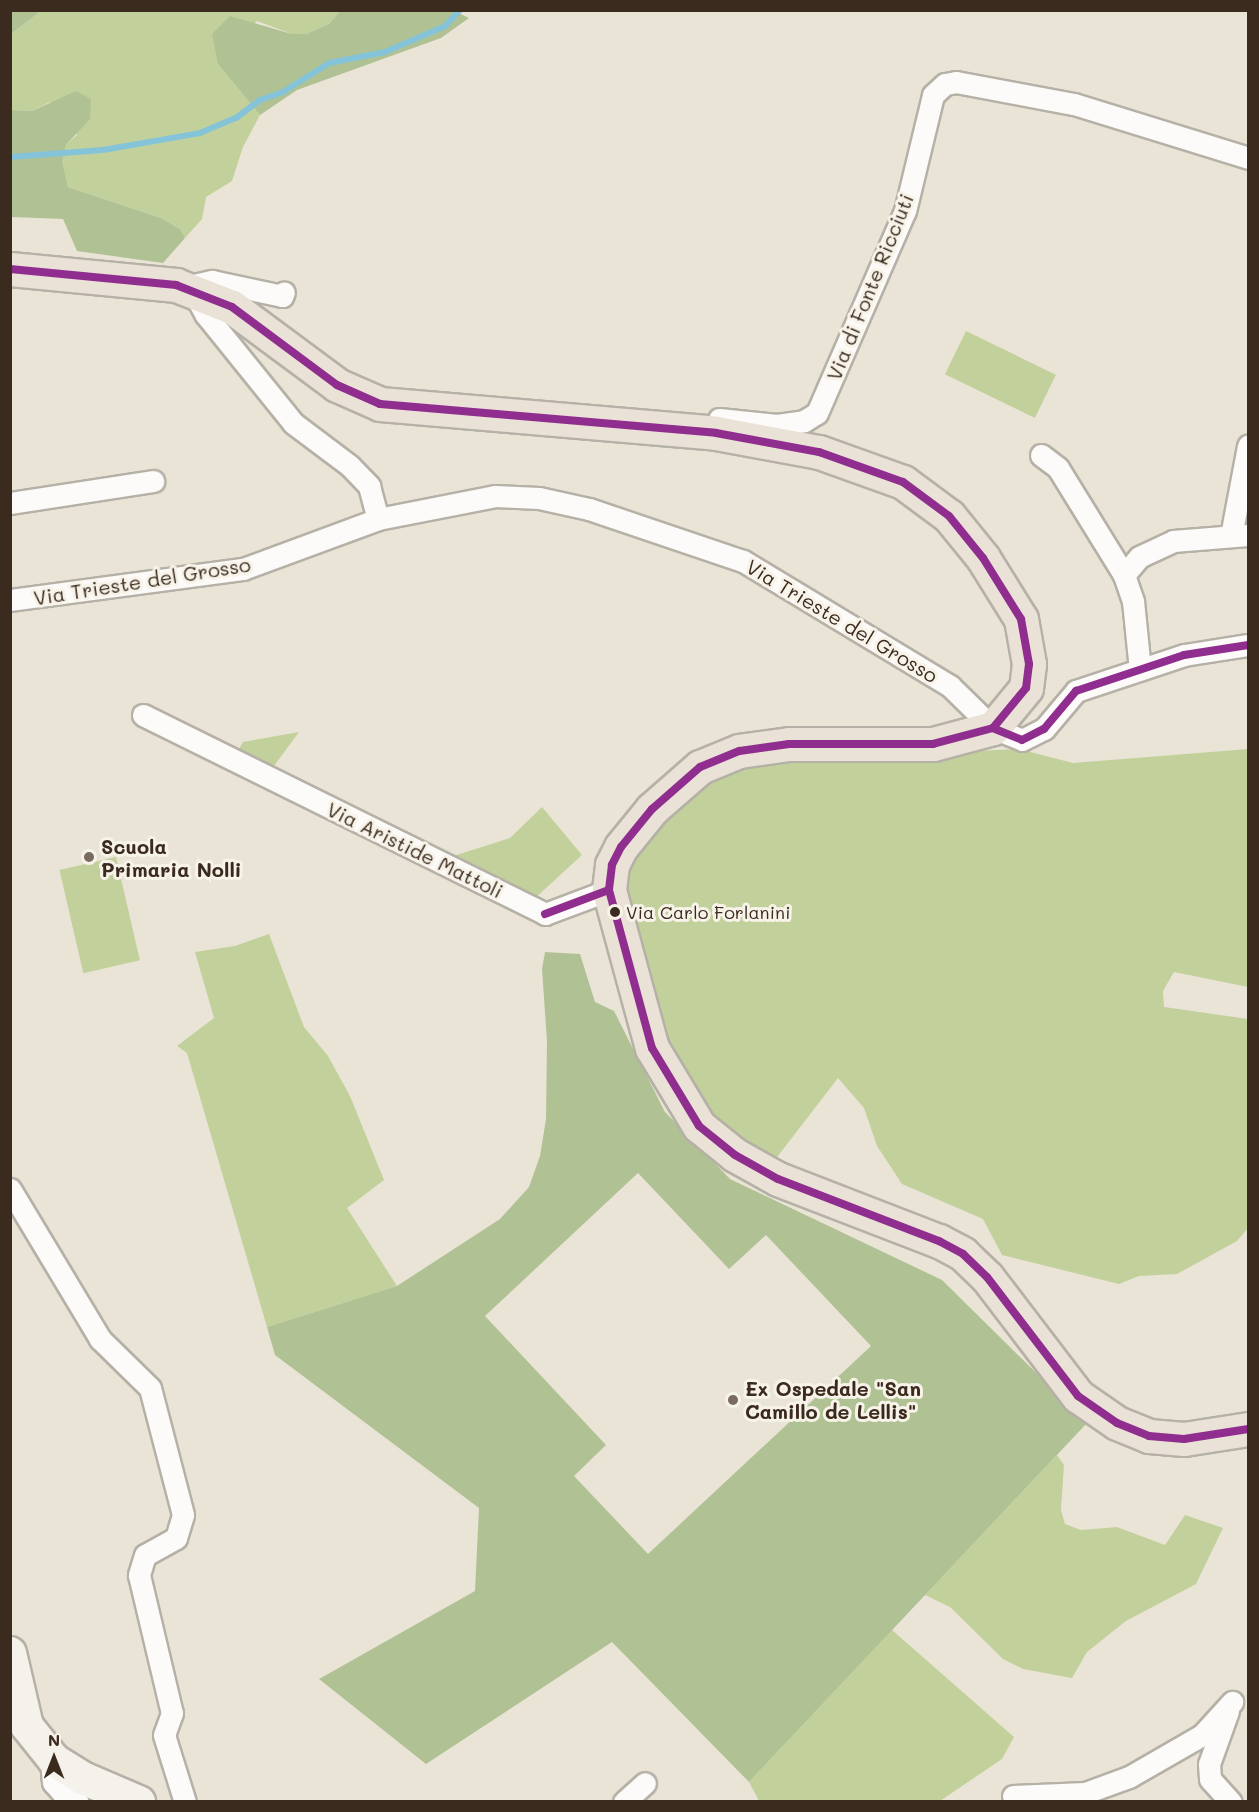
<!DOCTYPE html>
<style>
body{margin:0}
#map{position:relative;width:1259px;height:1812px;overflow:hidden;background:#eae4d7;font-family:Mali,sans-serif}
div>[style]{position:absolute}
.green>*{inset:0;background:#c2d19b;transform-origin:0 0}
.forest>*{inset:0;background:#b0c294}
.stream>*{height:6px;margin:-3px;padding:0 3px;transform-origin:3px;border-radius:3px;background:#85c4d8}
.roads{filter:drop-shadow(2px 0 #b6b1a7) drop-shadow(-2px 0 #b6b1a7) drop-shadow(0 2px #b6b1a7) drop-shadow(0 -2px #b6b1a7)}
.minor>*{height:21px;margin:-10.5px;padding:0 10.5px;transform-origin:10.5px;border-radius:10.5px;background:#fcfbf9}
.tertiary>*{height:27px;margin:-13.5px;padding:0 13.5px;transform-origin:13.5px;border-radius:13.5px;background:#fcfbf9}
.secondary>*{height:32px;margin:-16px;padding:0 16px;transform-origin:16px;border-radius:16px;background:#f5f1eb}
.primary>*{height:33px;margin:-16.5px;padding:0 16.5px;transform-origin:16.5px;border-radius:16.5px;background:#eae2d6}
.bus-1>*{height:8px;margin:-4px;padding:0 4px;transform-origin:4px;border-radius:4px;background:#902e8f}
.dots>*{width:16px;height:16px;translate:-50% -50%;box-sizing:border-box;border:3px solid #f7f3e8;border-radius:50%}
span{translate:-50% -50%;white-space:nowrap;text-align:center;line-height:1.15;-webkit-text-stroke:6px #f7f3e8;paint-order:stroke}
.bus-label{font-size:18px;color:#3b2a1e}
.left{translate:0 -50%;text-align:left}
.street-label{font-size:20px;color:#3b2a1e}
.poi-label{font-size:20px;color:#3b2a1e;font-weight:700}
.frame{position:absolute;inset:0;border:12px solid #3b2a1e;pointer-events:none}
.north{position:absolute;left:24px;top:1728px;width:60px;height:60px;-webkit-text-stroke:4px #f7f3e8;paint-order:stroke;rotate:0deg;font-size:16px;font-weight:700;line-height:24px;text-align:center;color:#3b2a1e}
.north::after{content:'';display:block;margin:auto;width:21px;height:27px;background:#3b2a1e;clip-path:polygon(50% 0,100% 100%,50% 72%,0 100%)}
</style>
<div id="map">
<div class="green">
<div style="clip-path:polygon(41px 11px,340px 11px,329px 24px,306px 34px,292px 34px,257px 21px,218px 64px,260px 115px,243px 147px,232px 181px,206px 197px,202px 219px,185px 238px,180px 229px,161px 218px,68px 187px,61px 162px,66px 145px,77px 135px,50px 102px,32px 111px,11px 110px,11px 34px)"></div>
<div style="left:966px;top:331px;width:100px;height:48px;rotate:26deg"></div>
<div style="clip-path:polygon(299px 732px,268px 774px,235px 756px,243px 742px)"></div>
<div style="clip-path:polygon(1019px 749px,1073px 763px,1248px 749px,1248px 987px,1174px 972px,1163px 991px,1164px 1007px,1248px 1019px,1248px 1228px,1237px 1241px,1177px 1274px,1139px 1276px,1119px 1284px,1002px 1255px,983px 1219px,902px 1184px,877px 1146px,864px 1108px,838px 1078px,771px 1165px,731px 1142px,676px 1074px,618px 868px,651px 825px,700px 786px,735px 766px,814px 758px)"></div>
<div style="clip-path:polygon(542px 807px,582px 855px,532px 901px,444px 859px,510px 838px)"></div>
<div style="left:116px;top:857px;width:106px;height:58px;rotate:77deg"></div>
<div style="clip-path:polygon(269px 934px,304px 1027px,328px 1056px,350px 1096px,384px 1180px,347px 1208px,397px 1286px,267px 1327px,187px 1053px,177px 1046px,214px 1018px,195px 952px,235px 946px)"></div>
<div style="clip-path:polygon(1057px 1455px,1064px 1465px,1061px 1510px,1065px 1524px,1081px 1530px,1117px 1527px,1165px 1545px,1185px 1515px,1223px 1528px,1196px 1584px,1126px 1621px,1087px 1652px,1072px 1678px,1023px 1669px,1003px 1659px,950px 1607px,925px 1595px)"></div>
<div style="clip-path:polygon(892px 1630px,1014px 1737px,1002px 1759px,940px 1801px,759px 1801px,749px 1782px)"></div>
</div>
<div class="forest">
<div style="clip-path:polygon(11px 10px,41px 10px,41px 11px,11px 34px)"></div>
<div style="clip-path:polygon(340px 11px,454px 11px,469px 18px,441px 38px,297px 90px,260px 115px,218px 64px,212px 34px,230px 16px,292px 34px,306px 34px,329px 24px)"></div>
<div style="clip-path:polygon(76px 91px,91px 99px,90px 119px,66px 145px,62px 162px,68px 187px,161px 218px,180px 229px,185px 238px,163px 263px,77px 251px,63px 219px,11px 217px,11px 110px,32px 111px)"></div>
<div style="clip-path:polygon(evenodd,545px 952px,580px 954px,595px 1002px,614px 1011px,665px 1112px,730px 1179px,942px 1280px,1087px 1423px,749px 1782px,612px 1642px,426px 1764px,319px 1679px,475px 1591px,479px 1508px,275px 1355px,267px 1327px,397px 1286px,500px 1219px,529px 1187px,540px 1156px,546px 1119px,547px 1041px,542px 969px,545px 952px,638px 1173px,729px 1269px,766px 1235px,871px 1346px,648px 1554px,574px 1476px,606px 1445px,485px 1316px,638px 1173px)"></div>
</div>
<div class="stream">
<div style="left:10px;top:157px;width:93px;rotate:-4.3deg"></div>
<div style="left:103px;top:150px;width:98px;rotate:-9.9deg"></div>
<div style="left:200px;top:133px;width:39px;rotate:-23deg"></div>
<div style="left:236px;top:118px;width:30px;rotate:-37deg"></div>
<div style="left:260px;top:100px;width:24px;rotate:-19deg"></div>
<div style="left:283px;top:92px;width:54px;rotate:-32.2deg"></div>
<div style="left:329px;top:63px;width:57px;rotate:-11.1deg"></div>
<div style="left:385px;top:52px;width:65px;rotate:-23.4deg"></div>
<div style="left:445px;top:26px;width:22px;rotate:-47deg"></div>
</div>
<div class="roads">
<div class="minor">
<div style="left:185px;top:287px;width:28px;rotate:-13deg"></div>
<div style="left:212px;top:281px;width:72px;rotate:12.1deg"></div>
<div style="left:282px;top:296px;width:4px;rotate:-63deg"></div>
<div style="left:193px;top:291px;width:27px;rotate:62deg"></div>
<div style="left:206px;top:315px;width:139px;rotate:51.1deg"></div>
<div style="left:293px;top:423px;width:71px;rotate:37deg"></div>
<div style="left:350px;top:466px;width:28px;rotate:46deg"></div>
<div style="left:369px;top:486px;width:34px;rotate:75deg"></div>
<div style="left:719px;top:419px;width:58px;rotate:5.9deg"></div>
<div style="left:777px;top:425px;width:27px;rotate:-8deg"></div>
<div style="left:804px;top:421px;width:15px;rotate:-32deg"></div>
<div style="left:817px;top:413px;width:220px;rotate:-66.5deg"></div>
<div style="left:905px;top:211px;width:119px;rotate:-76.4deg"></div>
<div style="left:933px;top:95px;width:16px;rotate:-43deg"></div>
<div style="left:945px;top:84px;width:11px;rotate:-10deg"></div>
<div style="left:956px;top:82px;width:120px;rotate:10.6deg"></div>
<div style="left:1074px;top:104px;width:182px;rotate:17.2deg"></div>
<div style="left:1041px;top:455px;width:21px;rotate:37deg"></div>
<div style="left:1058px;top:468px;width:126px;rotate:58.3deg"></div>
<div style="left:1124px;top:575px;width:28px;rotate:71deg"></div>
<div style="left:1133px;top:601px;width:69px;rotate:84.2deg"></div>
<div style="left:10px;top:503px;width:145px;rotate:-8.7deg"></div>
<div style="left:1231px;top:536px;width:92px;rotate:-79.3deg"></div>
<div style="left:1124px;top:575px;width:23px;rotate:-50deg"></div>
<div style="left:1139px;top:557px;width:38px;rotate:-25deg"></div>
<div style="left:1173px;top:541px;width:75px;rotate:-4.6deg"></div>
<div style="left:10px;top:600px;width:235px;rotate:-7.6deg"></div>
<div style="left:243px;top:569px;width:144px;rotate:-20.3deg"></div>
<div style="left:378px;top:519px;width:119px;rotate:-11.1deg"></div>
<div style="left:495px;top:496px;width:44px;rotate:2.6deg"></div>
<div style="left:539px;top:498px;width:51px;rotate:12.4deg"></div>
<div style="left:589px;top:509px;width:163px;rotate:18.7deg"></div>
<div style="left:743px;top:561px;width:242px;rotate:31.1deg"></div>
<div style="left:950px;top:686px;width:60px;rotate:44.3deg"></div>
<div style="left:993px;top:728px;width:31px;rotate:22deg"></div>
<div style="left:1022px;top:740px;width:25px;rotate:-27deg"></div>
<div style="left:1044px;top:729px;width:50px;rotate:-49.9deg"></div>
<div style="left:1076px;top:691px;width:114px;rotate:-18.4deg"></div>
<div style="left:1184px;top:655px;width:65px;rotate:-8.9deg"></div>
<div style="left:143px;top:715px;width:449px;rotate:26.3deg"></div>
<div style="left:545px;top:914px;width:68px;rotate:-20.6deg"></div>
<div style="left:10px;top:1189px;width:175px;rotate:59deg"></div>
<div style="left:100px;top:1339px;width:70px;rotate:44.4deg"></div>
<div style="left:150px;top:1388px;width:131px;rotate:75.4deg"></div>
<div style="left:183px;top:1515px;width:24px;rotate:107deg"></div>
<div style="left:176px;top:1538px;width:35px;rotate:151deg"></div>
<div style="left:145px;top:1555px;width:21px;rotate:107deg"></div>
<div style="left:139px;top:1575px;width:142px;rotate:76.6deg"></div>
<div style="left:172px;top:1713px;width:23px;rotate:110deg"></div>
<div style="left:164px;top:1735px;width:70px;rotate:72.6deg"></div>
<div style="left:1228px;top:1711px;width:56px;rotate:109.7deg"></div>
<div style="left:1209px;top:1764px;width:15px;rotate:86deg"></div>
<div style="left:1210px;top:1779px;width:31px;rotate:48deg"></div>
<div style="left:1013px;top:1796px;width:72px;rotate:-2.4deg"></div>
<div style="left:1085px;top:1793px;width:47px;rotate:-20deg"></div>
<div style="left:1129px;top:1777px;width:84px;rotate:-29.9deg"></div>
<div style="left:1202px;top:1735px;width:45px;rotate:-47.7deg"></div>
<div style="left:624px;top:1802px;width:28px;rotate:-42deg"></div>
</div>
<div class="tertiary">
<div style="left:54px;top:1760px;width:21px;rotate:85deg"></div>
<div style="left:56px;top:1781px;width:28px;rotate:49deg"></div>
</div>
<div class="secondary">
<div style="left:10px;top:1653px;width:75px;rotate:76.9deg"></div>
<div style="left:27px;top:1726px;width:43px;rotate:51.5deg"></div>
<div style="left:54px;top:1760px;width:36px;rotate:32deg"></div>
<div style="left:85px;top:1779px;width:59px;rotate:23.1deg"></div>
</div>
<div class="primary">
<div style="left:10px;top:269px;width:167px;rotate:5.5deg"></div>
<div style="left:176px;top:285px;width:60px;rotate:21.4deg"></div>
<div style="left:232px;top:307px;width:131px;rotate:36.6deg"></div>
<div style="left:337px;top:385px;width:47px;rotate:23.8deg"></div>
<div style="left:380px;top:404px;width:337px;rotate:4.9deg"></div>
<div style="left:716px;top:433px;width:105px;rotate:10.5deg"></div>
<div style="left:819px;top:452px;width:89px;rotate:19.7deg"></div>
<div style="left:903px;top:482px;width:57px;rotate:36.5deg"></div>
<div style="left:949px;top:516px;width:54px;rotate:51deg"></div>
<div style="left:983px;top:558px;width:72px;rotate:58.1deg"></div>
<div style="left:1021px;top:619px;width:46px;rotate:79.9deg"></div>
<div style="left:1029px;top:664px;width:24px;rotate:97deg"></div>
<div style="left:1026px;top:688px;width:52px;rotate:129.5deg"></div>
<div style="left:993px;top:728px;width:62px;rotate:165.1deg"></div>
<div style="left:933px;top:744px;width:144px;rotate:180deg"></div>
<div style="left:789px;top:744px;width:50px;rotate:172deg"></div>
<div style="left:739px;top:751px;width:42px;rotate:157.7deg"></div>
<div style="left:700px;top:767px;width:64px;rotate:138.8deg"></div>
<div style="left:652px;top:809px;width:49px;rotate:129.2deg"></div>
<div style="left:621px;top:847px;width:20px;rotate:117deg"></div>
<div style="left:612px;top:865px;width:25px;rotate:97deg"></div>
<div style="left:609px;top:890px;width:164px;rotate:74.8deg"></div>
<div style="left:652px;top:1048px;width:91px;rotate:58.9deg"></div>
<div style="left:699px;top:1126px;width:46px;rotate:38.9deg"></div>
<div style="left:735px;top:1155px;width:49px;rotate:29.2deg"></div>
<div style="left:778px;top:1179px;width:173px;rotate:21.1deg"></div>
<div style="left:939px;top:1241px;width:27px;rotate:28deg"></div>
<div style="left:963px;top:1254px;width:33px;rotate:44deg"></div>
<div style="left:987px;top:1277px;width:150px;rotate:52.6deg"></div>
<div style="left:1078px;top:1396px;width:47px;rotate:34.7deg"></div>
<div style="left:1117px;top:1423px;width:35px;rotate:22deg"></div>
<div style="left:1149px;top:1436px;width:35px;rotate:5deg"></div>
<div style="left:1184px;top:1439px;width:65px;rotate:-8.9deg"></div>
</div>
</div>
<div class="bus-1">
<div style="left:10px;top:269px;width:167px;rotate:5.5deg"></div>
<div style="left:176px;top:285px;width:60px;rotate:21.4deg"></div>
<div style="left:232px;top:307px;width:131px;rotate:36.6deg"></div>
<div style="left:337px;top:385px;width:47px;rotate:23.8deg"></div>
<div style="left:380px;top:404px;width:337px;rotate:4.9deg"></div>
<div style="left:716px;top:433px;width:105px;rotate:10.5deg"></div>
<div style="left:819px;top:452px;width:89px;rotate:19.7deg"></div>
<div style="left:903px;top:482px;width:57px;rotate:36.5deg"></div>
<div style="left:949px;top:516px;width:54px;rotate:51deg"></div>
<div style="left:983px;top:558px;width:72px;rotate:58.1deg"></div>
<div style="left:1021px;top:619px;width:46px;rotate:79.9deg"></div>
<div style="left:1029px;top:664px;width:24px;rotate:97deg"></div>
<div style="left:1026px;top:688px;width:52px;rotate:129.5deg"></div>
<div style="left:993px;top:728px;width:62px;rotate:165.1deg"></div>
<div style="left:933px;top:744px;width:144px;rotate:180deg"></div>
<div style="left:789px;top:744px;width:50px;rotate:172deg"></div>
<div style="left:739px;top:751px;width:42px;rotate:157.7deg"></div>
<div style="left:700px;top:767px;width:64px;rotate:138.8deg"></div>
<div style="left:652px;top:809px;width:49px;rotate:129.2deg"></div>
<div style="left:621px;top:847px;width:20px;rotate:117deg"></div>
<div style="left:612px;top:865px;width:25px;rotate:97deg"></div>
<div style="left:609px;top:890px;width:164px;rotate:74.8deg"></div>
<div style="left:652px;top:1048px;width:91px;rotate:58.9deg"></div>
<div style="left:699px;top:1126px;width:46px;rotate:38.9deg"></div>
<div style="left:735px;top:1155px;width:49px;rotate:29.2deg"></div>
<div style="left:778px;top:1179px;width:173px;rotate:21.1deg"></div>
<div style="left:939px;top:1241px;width:27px;rotate:28deg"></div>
<div style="left:963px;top:1254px;width:33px;rotate:44deg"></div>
<div style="left:987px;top:1277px;width:150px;rotate:52.6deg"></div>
<div style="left:1078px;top:1396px;width:47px;rotate:34.7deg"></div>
<div style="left:1117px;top:1423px;width:35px;rotate:22deg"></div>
<div style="left:1149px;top:1436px;width:35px;rotate:5deg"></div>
<div style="left:1184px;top:1439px;width:65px;rotate:-8.9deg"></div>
<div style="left:995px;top:729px;width:29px;rotate:22deg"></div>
<div style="left:1022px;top:740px;width:25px;rotate:-27deg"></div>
<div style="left:1044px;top:729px;width:50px;rotate:-49.9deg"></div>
<div style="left:1076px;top:691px;width:114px;rotate:-18.4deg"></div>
<div style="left:1184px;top:655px;width:65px;rotate:-8.9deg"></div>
<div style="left:545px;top:914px;width:68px;rotate:-20.6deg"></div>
</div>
<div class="dots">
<div style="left:89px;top:857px;background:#786b5f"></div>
<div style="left:615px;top:912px;background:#3b2a1e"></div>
<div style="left:733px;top:1400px;background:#786b5f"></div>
</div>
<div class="bus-label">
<span class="left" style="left:626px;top:912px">Via Carlo Forlanini</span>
</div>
<div class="street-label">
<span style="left:870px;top:287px;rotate:-68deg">Via di Fonte Ricciuti</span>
<span style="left:142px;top:581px;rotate:-9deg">Via Trieste del Grosso</span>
<span style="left:842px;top:621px;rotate:31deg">Via Trieste del Grosso</span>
<span style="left:415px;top:850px;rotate:26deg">Via Aristide Mattoli</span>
</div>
<div class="poi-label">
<span class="left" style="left:101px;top:858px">Scuola<br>Primaria Nolli</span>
<span class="left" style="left:745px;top:1400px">Ex Ospedale "San<br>Camillo de Lellis"</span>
</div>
<div class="frame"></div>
<div class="north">N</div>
</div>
